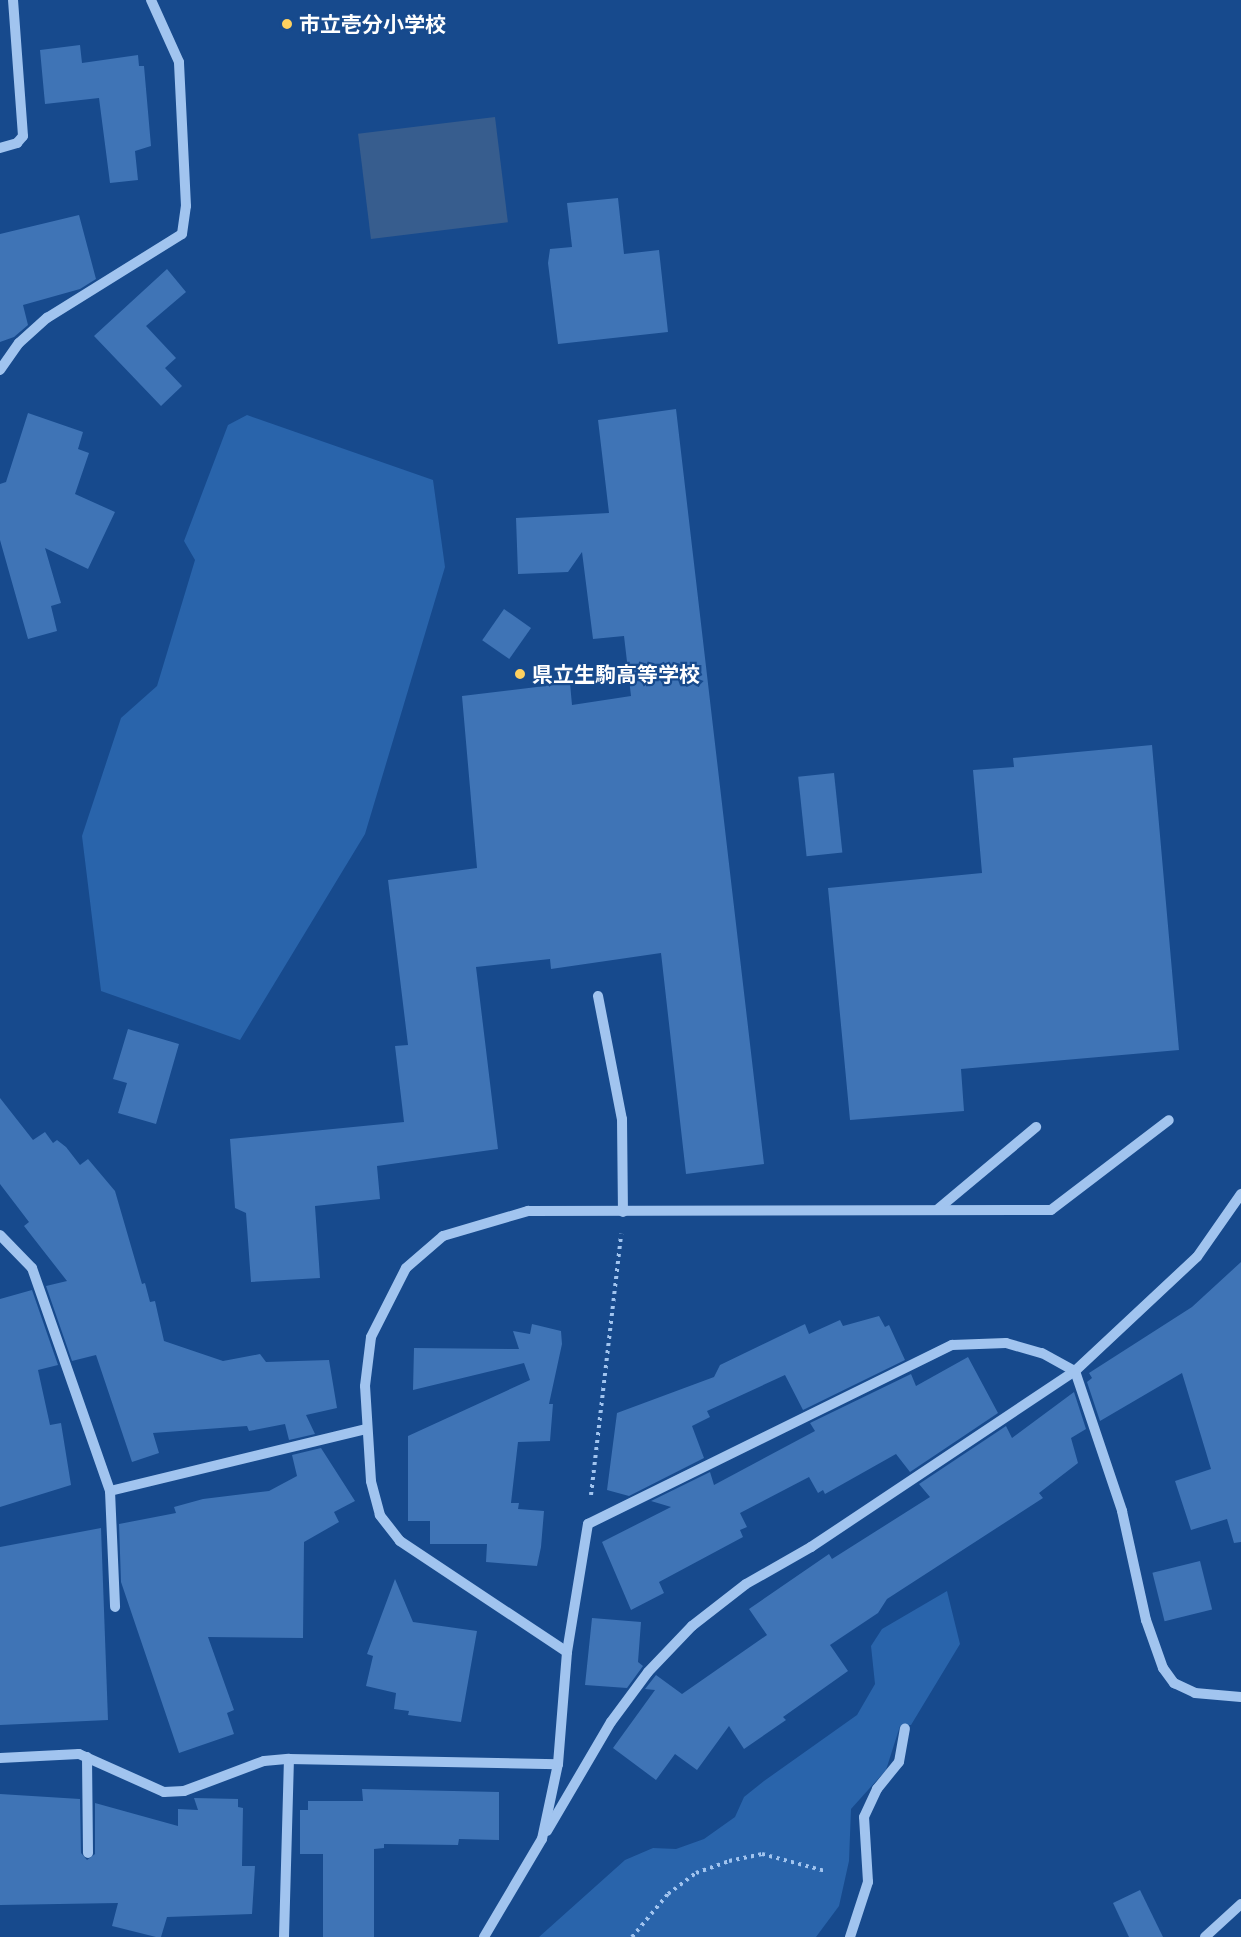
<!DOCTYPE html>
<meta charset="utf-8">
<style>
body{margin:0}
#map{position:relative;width:1241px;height:1937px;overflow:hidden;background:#174a8d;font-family:Mulish,"Noto Sans JP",sans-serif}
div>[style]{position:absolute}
.green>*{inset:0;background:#2964ab}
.water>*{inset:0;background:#375d8e;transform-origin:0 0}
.building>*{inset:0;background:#3f74b6;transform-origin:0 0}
.path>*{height:4px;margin-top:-2px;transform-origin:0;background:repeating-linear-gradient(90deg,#a1c4ef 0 3px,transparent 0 7.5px)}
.minor>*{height:10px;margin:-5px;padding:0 5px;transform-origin:5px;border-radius:5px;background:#a1c4ef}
.dots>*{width:16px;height:16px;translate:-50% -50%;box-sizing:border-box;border:3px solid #174a8d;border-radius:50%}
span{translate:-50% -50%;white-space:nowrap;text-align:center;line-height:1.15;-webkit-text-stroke:4.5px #174a8d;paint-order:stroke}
.poi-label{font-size:21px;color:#fff;font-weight:700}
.left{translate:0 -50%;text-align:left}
</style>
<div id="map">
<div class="green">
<div style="clip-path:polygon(247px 415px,433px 480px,445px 567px,365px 834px,240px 1040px,101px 991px,82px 836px,121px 718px,157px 686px,195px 560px,184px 541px,228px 425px)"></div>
<div style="clip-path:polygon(947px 1591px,960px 1644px,911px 1725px,900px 1726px,886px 1770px,851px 1809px,849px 1861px,839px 1906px,816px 1937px,539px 1937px,625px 1860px,653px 1848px,676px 1849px,704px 1839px,735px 1817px,744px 1797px,764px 1781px,857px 1715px,875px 1684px,871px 1646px,882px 1629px)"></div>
</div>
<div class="water">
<div style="left:495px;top:117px;width:106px;height:138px;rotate:83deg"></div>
</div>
<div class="building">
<div style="clip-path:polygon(80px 45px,82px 63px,138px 55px,139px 66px,144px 66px,151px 146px,135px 151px,138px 180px,110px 183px,99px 98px,45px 104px,40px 50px)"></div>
<div style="clip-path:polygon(618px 198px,624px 254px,659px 250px,668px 332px,558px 344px,548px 263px,550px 249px,572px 247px,567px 203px)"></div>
<div style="clip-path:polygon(79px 215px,96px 279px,80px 289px,23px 305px,28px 325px,14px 337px,0 342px,0 234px)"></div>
<div style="clip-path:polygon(167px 269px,186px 292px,146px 326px,176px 358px,165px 368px,182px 386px,161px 406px,94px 336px)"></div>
<div style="clip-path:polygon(676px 409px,764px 1164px,686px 1174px,661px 953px,551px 969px,550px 959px,476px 967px,498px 1149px,377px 1166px,380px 1199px,315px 1206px,320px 1278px,251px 1282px,246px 1213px,235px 1208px,230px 1139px,404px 1122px,395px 1046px,408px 1045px,388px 880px,477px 868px,462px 696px,570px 683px,572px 705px,631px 696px,624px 636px,593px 639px,582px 552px,568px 572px,518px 574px,516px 518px,609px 513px,598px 420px)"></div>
<div style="clip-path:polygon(28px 413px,83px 432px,78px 449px,89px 453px,75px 494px,115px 512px,88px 569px,45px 548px,61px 603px,51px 606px,57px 631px,28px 639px,0 540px,0 484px,6px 482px)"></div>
<div style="left:504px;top:609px;width:33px;height:38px;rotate:35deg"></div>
<div style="clip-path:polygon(1152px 745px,1179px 1050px,961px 1069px,964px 1111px,850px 1120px,828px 888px,982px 873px,973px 770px,1014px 767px,1013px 758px)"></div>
<div style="left:834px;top:773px;width:80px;height:36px;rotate:84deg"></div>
<div style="clip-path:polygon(128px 1029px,179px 1044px,156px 1124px,118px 1113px,127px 1083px,113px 1079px)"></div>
<div style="clip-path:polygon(0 1098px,33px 1140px,45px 1132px,53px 1143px,57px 1140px,66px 1147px,80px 1165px,88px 1159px,115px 1191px,142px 1284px,145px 1283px,150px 1302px,155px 1301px,164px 1341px,223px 1361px,260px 1354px,266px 1362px,329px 1360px,337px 1408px,306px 1415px,315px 1434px,289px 1440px,285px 1424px,249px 1431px,247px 1426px,153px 1433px,159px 1453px,132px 1462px,96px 1355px,72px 1361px,46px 1286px,67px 1281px,24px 1226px,29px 1222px,0 1184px)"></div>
<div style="clip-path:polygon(1241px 1262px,1241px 1542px,1234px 1543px,1227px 1519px,1191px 1530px,1175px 1481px,1211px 1469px,1182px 1373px,1100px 1421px,1087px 1382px,1092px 1378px,1089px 1373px,1192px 1307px)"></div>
<div style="clip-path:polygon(32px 1290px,58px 1365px,38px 1370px,50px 1425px,61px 1423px,71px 1485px,0 1507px,0 1299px)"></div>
<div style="clip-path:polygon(879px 1316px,885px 1327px,889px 1325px,905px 1360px,803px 1410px,785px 1375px,707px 1411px,710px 1417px,692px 1426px,704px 1458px,629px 1496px,607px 1490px,617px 1413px,714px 1377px,720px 1365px,805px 1324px,809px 1334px,840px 1320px,843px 1326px)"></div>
<div style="clip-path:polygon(532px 1324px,561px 1331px,562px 1344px,549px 1404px,553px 1404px,550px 1441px,518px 1442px,511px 1503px,519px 1503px,518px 1509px,544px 1511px,541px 1547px,537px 1566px,486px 1562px,487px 1544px,430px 1544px,430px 1521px,408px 1521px,408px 1436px,530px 1380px,524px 1363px,413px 1390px,414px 1348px,519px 1349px,513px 1331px,530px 1334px)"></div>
<div style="clip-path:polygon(968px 1357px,998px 1413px,910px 1472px,896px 1454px,825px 1494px,823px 1490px,818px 1493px,809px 1477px,740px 1513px,747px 1527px,740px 1530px,743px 1537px,659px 1582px,664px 1593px,631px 1610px,602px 1542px,671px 1507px,651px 1501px,710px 1472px,714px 1485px,815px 1431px,810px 1423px,911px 1374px,916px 1386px)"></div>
<div style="clip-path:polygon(1074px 1392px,1086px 1429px,1071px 1438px,1078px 1463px,1039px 1493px,1043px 1498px,887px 1599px,878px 1613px,830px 1645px,848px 1671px,783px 1717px,786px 1720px,744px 1749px,729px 1726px,697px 1770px,675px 1754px,656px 1780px,613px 1748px,655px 1690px,645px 1689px,656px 1675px,682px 1694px,767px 1635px,749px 1609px,829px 1554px,832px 1559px,930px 1497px,919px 1484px,1006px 1426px,1012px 1438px)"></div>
<div style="clip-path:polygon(321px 1448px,355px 1501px,334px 1512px,339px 1522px,304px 1542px,303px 1638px,208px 1637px,234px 1710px,227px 1713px,234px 1734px,179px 1753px,121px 1582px,119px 1524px,176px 1513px,174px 1507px,203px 1499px,269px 1491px,297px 1476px,292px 1455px)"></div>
<div style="clip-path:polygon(101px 1528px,108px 1720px,0 1725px,0 1547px)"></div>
<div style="left:1200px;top:1561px;width:50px;height:49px;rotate:76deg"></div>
<div style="clip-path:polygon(395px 1579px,413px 1622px,477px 1631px,461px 1722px,408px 1715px,409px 1711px,394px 1709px,396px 1693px,366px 1686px,373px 1656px,367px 1654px)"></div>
<div style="clip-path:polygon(592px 1618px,641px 1622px,638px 1662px,643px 1666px,627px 1688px,585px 1685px)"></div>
<div style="clip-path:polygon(362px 1789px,499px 1792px,499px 1840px,459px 1839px,458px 1845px,384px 1844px,384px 1848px,374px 1849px,374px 1937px,323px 1937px,323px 1854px,300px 1854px,300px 1810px,308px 1810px,308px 1801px,363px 1801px)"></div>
<div style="clip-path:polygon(0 1794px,80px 1799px,81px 1853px,87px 1860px,95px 1854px,95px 1803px,178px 1826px,178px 1809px,198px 1810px,194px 1798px,238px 1799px,238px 1807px,243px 1808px,242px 1866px,255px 1866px,252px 1914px,167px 1917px,161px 1937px,156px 1937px,112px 1926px,118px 1903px,0 1905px)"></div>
<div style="clip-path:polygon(1140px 1890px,1163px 1937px,1129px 1937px,1113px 1903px)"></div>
</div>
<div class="path">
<div style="left:591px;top:1495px;width:263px;rotate:-83.4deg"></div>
<div style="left:632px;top:1937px;width:56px;rotate:-50.1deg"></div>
<div style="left:668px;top:1894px;width:35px;rotate:-37deg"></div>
<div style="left:696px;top:1873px;width:35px;rotate:-20deg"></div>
<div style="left:729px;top:1861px;width:34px;rotate:-12deg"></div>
<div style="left:762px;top:1854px;width:65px;rotate:15.1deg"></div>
</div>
<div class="minor">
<div style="left:0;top:148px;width:18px;rotate:-16deg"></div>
<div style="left:17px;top:143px;width:9px;rotate:-49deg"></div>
<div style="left:23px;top:136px;width:136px;rotate:-94.2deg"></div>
<div style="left:0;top:370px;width:33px;rotate:-55deg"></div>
<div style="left:19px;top:343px;width:38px;rotate:-42deg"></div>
<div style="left:47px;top:318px;width:159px;rotate:-31.9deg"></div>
<div style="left:182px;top:234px;width:28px;rotate:-82deg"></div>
<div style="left:186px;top:206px;width:144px;rotate:-92.8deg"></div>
<div style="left:179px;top:62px;width:68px;rotate:-114.3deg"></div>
<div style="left:598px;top:996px;width:125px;rotate:79deg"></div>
<div style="left:622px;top:1119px;width:93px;rotate:89.4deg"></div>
<div style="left:938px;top:1209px;width:128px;rotate:-39.9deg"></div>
<div style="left:0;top:1235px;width:46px;rotate:45.9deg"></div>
<div style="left:32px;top:1268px;width:236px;rotate:70.7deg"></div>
<div style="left:110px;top:1491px;width:263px;rotate:-13.6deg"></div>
<div style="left:110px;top:1491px;width:116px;rotate:87.5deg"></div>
<div style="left:567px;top:1652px;width:201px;rotate:-146.4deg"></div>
<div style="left:400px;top:1541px;width:33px;rotate:-128deg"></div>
<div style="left:380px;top:1515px;width:35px;rotate:-105deg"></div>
<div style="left:371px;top:1481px;width:95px;rotate:-93.6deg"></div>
<div style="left:365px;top:1386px;width:49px;rotate:-83deg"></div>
<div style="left:371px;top:1337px;width:77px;rotate:-63.1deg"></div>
<div style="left:406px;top:1268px;width:49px;rotate:-40.9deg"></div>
<div style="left:443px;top:1236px;width:89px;rotate:-16.4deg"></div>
<div style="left:528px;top:1211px;width:523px;rotate:-0.11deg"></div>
<div style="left:1051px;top:1210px;width:148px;rotate:-37.3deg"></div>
<div style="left:87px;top:1757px;width:96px;rotate:89.4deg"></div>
<div style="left:0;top:1758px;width:79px;rotate:-2.9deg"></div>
<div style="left:79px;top:1754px;width:93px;rotate:24.1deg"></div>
<div style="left:164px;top:1792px;width:20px;rotate:-3deg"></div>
<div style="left:184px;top:1791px;width:85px;rotate:-20.6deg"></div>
<div style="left:264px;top:1761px;width:25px;rotate:-5deg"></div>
<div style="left:289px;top:1759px;width:269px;rotate:1.1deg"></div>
<div style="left:547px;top:1831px;width:126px;rotate:-59.6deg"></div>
<div style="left:611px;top:1722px;width:62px;rotate:-53.5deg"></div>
<div style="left:648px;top:1672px;width:64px;rotate:-46.3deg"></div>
<div style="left:692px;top:1626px;width:68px;rotate:-37.9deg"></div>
<div style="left:746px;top:1584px;width:75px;rotate:-29.6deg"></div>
<div style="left:811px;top:1547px;width:317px;rotate:-33.7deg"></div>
<div style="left:1075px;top:1371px;width:167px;rotate:-43.1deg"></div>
<div style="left:1197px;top:1257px;width:77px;rotate:-55.1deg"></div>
<div style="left:284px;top:1937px;width:178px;rotate:-88.4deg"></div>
<div style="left:484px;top:1937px;width:114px;rotate:-59.4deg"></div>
<div style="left:542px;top:1839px;width:77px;rotate:-78deg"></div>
<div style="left:558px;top:1764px;width:112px;rotate:-85.4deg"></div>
<div style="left:567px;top:1652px;width:130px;rotate:-80.7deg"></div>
<div style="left:588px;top:1524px;width:406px;rotate:-26.2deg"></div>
<div style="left:952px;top:1345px;width:54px;rotate:-2.1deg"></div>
<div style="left:1006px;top:1343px;width:37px;rotate:16deg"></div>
<div style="left:1042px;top:1353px;width:38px;rotate:29deg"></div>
<div style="left:1075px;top:1371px;width:148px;rotate:71.4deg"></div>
<div style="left:1122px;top:1511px;width:112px;rotate:77.6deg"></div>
<div style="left:1146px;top:1620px;width:51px;rotate:70.5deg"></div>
<div style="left:1163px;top:1668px;width:19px;rotate:54deg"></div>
<div style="left:1174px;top:1683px;width:23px;rotate:25deg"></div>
<div style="left:1195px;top:1693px;width:46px;rotate:5deg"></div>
<div style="left:850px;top:1937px;width:58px;rotate:-71.9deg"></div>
<div style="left:868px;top:1882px;width:65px;rotate:-93.5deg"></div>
<div style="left:864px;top:1817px;width:31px;rotate:-65deg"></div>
<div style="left:877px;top:1789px;width:35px;rotate:-51deg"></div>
<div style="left:899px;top:1762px;width:34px;rotate:-80deg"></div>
<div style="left:1205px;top:1937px;width:49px;rotate:-42.5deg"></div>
</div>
<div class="dots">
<div style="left:287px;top:24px;background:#ffd15f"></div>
<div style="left:520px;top:674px;background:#ffd15f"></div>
</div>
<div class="poi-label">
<span class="left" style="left:299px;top:24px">市立壱分小学校</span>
<span class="left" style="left:532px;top:674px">県立生駒高等学校</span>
</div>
</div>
